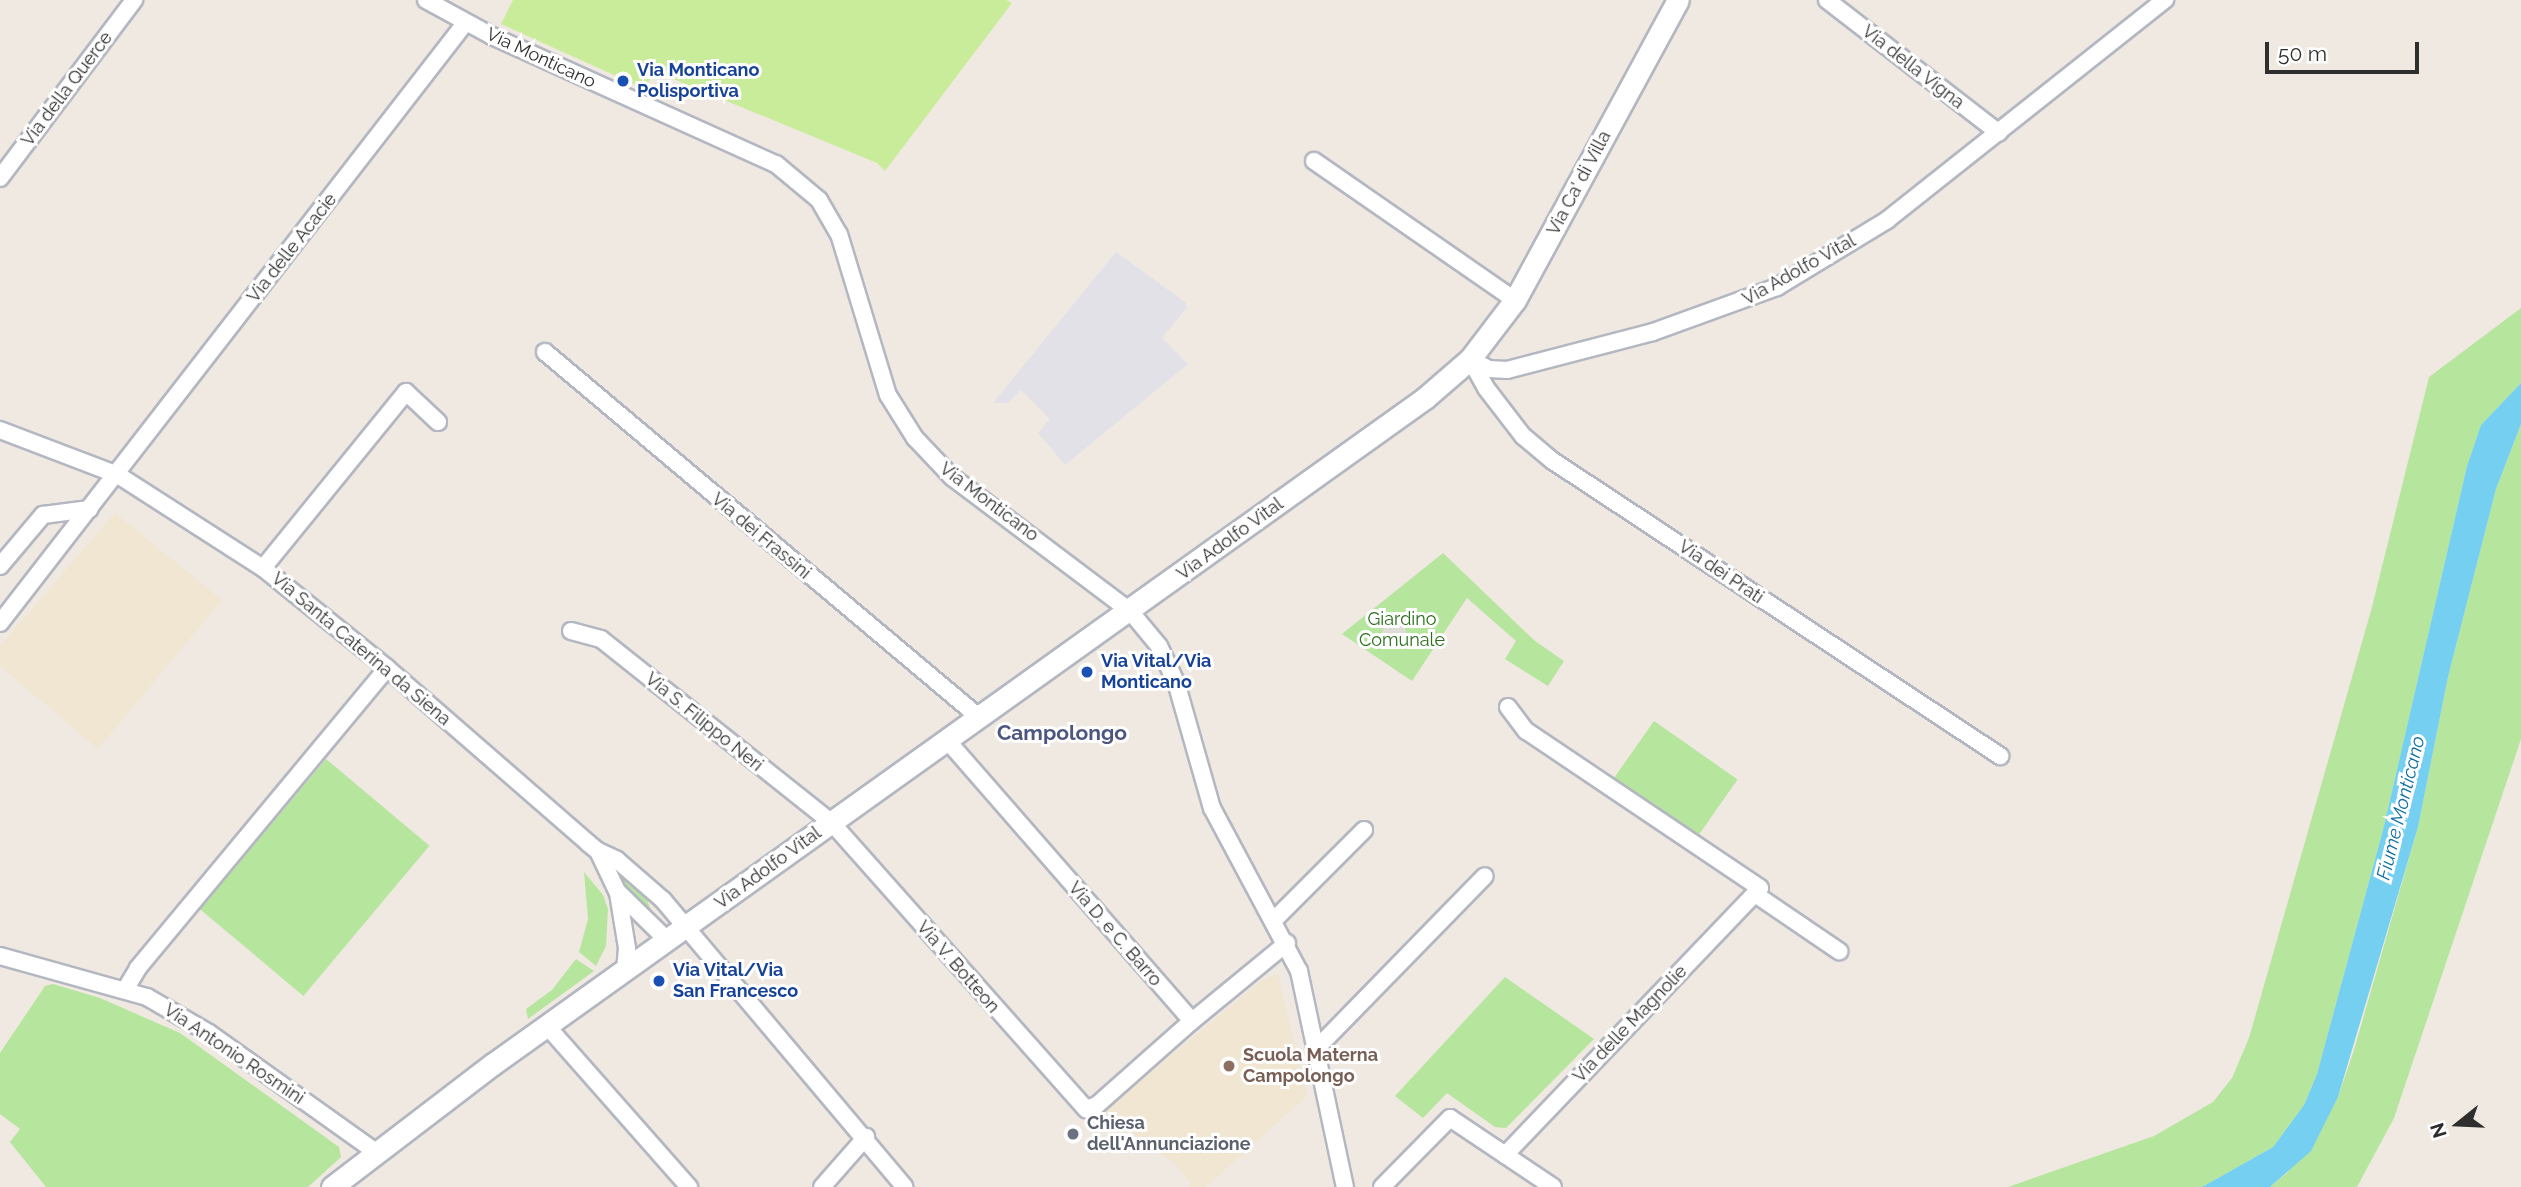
<!DOCTYPE html>
<style>
body{margin:0}
#map{position:relative;width:2521px;height:1187px;overflow:hidden;background:#efe9e1;font-family:Raleway,sans-serif}
div>[style]{position:absolute}
.industrial>*{inset:0;background:#e3e1e8}
.education>*{inset:0;background:#f0e6d1}
.green>*{inset:0;background:#b6e59e;transform-origin:0 0}
.pitch>*{inset:0;background:#c9ec9a}
.plaza>*{inset:0;background:#dfdcd8}
.round{border-radius:50%}
.water>*{inset:0;background:#75cff0}
.roads{filter:drop-shadow(2px 0 #b4b7c1) drop-shadow(-2px 0 #b4b7c1) drop-shadow(0 2px #b4b7c1) drop-shadow(0 -2px #b4b7c1)}
.minor>*{height:16px;margin:-8px;padding:0 8px;transform-origin:8px;border-radius:8px;background:#fff}
.tertiary>*{height:21px;margin:-10.5px;padding:0 10.5px;transform-origin:10.5px;border-radius:10.5px;background:#fff}
.dots>*{width:19px;height:19px;translate:-50% -50%;box-sizing:border-box;border:4px solid #fff;border-radius:50%}
span{translate:-50% -50%;white-space:nowrap;text-align:center;line-height:1.15;-webkit-text-stroke:6px #fff;paint-order:stroke}
.street-label{font-size:18px;color:#2e2e2e}
.transit-label{font-size:18px;color:#164399;font-weight:700}
.left{translate:0 -50%;text-align:left}
.park-label{font-size:18px;color:#2c6e1b}
.education-label{font-size:18px;color:#785e54;font-weight:700}
.worship-label{font-size:18px;color:#5b616d;font-weight:700}
.water-label{font-size:19px;color:#0d6fa3;font-style:italic}
.quarter-label{font-size:21px;color:#4d5680;font-weight:700}
.north{position:absolute;left:2423px;top:1089px;width:70px;height:70px;-webkit-text-stroke:5px #fff;paint-order:stroke;rotate:252deg;font-size:19px;font-weight:700;line-height:28px;text-align:center;color:#2e2e2e}
.north::after{content:'';display:block;margin:auto;width:24px;height:32px;background:#2e2e2e;clip-path:polygon(50% 0,100% 100%,50% 72%,0 100%)}
.scale{position:absolute;left:2265px;top:42px;width:154px;height:32px;box-sizing:border-box;border:4px solid #2e2e2e;border-top:0;padding-left:9px;font-size:21px;line-height:24px;white-space:nowrap;color:#2e2e2e;-webkit-text-stroke:5px #fff;paint-order:stroke}
</style>
<div id="map">
<div class="industrial">
<div style="clip-path:polygon(1116px 252px,1185px 302px,1187px 307px,1162px 338px,1188px 364px,1065px 465px,1038px 433px,1050px 419px,1021px 390px,1008px 403px,993px 403px)"></div>
</div>
<div class="education">
<div style="clip-path:polygon(115px 513px,222px 600px,98px 749px,0 666px,0 646px)"></div>
<div style="clip-path:polygon(1278px 974px,1307px 1096px,1206px 1187px,1189px 1187px,1192px 1184px,1174px 1163px,1103px 1112px,1262px 980px)"></div>
</div>
<div class="green">
<div style="clip-path:polygon(2521px 308px,2521px 383px,2481px 425px,2467px 466px,2384px 826px,2317px 1074px,2304px 1105px,2273px 1147px,2202px 1187px,2008px 1187px,2154px 1136px,2213px 1102px,2232px 1078px,2249px 1038px,2372px 607px,2429px 377px)"></div>
<div style="clip-path:polygon(2521px 424px,2521px 739px,2394px 1118px,2357px 1187px,2270px 1187px,2287px 1173px,2338px 1097px,2354px 1050px,2418px 827px,2448px 677px,2496px 489px)"></div>
<div style="clip-path:polygon(1443px 553px,1535px 641px,1564px 661px,1548px 686px,1505px 659px,1516px 641px,1467px 598px,1412px 681px,1342px 634px)"></div>
<div style="left:1654px;top:721px;width:102px;height:70px;rotate:35deg"></div>
<div style="left:326px;top:759px;width:135px;height:196px;rotate:40deg"></div>
<div style="clip-path:polygon(602px 855px,646px 897px,652px 913px,629px 895px)"></div>
<div style="clip-path:polygon(584px 872px,603px 895px,608px 909px,606px 946px,596px 966px,579px 952px,588px 919px)"></div>
<div style="clip-path:polygon(576px 959px,594px 971px,528px 1019px,526px 1009px,552px 990px)"></div>
<div style="clip-path:polygon(1505px 977px,1594px 1039px,1506px 1128px,1495px 1127px,1447px 1093px,1423px 1118px,1395px 1096px)"></div>
<div style="clip-path:polygon(53px 984px,100px 998px,180px 1033px,339px 1147px,341px 1157px,308px 1187px,46px 1187px,10px 1142px,20px 1129px,0 1114px,0 1053px,45px 986px)"></div>
</div>
<div class="pitch">
<div style="clip-path:polygon(513px 0,1006px 0,1012px 3px,885px 171px,877px 163px,654px 71px,645px 89px,501px 24px)"></div>
</div>
<div class="plaza">
<div class="round" style="left:1382px;top:621px;width:24px;height:24px"></div>
</div>
<div class="water">
<div style="clip-path:polygon(2521px 383px,2521px 424px,2496px 489px,2448px 677px,2418px 827px,2338px 1097px,2311px 1151px,2270px 1187px,2202px 1187px,2273px 1147px,2304px 1105px,2317px 1074px,2384px 826px,2467px 466px,2481px 425px)"></div>
</div>
<div class="roads">
<div class="minor">
<div style="left:426px;top:0;width:75px;rotate:28.6deg"></div>
<div style="left:492px;top:36px;width:312px;rotate:24.3deg"></div>
<div style="left:776px;top:164px;width:56px;rotate:39.9deg"></div>
<div style="left:819px;top:200px;width:39px;rotate:60deg"></div>
<div style="left:839px;top:234px;width:168px;rotate:73.1deg"></div>
<div style="left:888px;top:395px;width:51px;rotate:57.9deg"></div>
<div style="left:915px;top:438px;width:54px;rotate:46.5deg"></div>
<div style="left:952px;top:477px;width:223px;rotate:37deg"></div>
<div style="left:1130px;top:611px;width:45px;rotate:50.4deg"></div>
<div style="left:1159px;top:646px;width:40px;rotate:65deg"></div>
<div style="left:1176px;top:682px;width:131px;rotate:74.1deg"></div>
<div style="left:1212px;top:808px;width:185px;rotate:61.9deg"></div>
<div style="left:1299px;top:971px;width:221px;rotate:78deg"></div>
<div style="left:1827px;top:0;width:217px;rotate:37.7deg"></div>
<div style="left:1314px;top:161px;width:244px;rotate:34.7deg"></div>
<div style="left:0;top:178px;width:223px;rotate:-53deg"></div>
<div style="left:545px;top:352px;width:568px;rotate:40.08deg"></div>
<div style="left:1470px;top:359px;width:21px;rotate:28deg"></div>
<div style="left:1489px;top:369px;width:18px;rotate:3deg"></div>
<div style="left:1507px;top:370px;width:151px;rotate:-14.6deg"></div>
<div style="left:1653px;top:332px;width:132px;rotate:-19.9deg"></div>
<div style="left:1777px;top:287px;width:129px;rotate:-31.3deg"></div>
<div style="left:1887px;top:220px;width:355px;rotate:-38.4deg"></div>
<div style="left:1470px;top:359px;width:33px;rotate:61deg"></div>
<div style="left:1486px;top:388px;width:61px;rotate:52.4deg"></div>
<div style="left:1523px;top:436px;width:39px;rotate:40deg"></div>
<div style="left:1553px;top:461px;width:536px;rotate:33.42deg"></div>
<div style="left:0;top:430px;width:126px;rotate:20.9deg"></div>
<div style="left:118px;top:475px;width:172px;rotate:32.7deg"></div>
<div style="left:263px;top:568px;width:159px;rotate:38.9deg"></div>
<div style="left:387px;top:668px;width:267px;rotate:41deg"></div>
<div style="left:588px;top:843px;width:13px;rotate:39deg"></div>
<div style="left:598px;top:851px;width:44px;rotate:64.6deg"></div>
<div style="left:617px;top:891px;width:70px;rotate:44.4deg"></div>
<div style="left:0;top:566px;width:67px;rotate:-49.9deg"></div>
<div style="left:43px;top:515px;width:47px;rotate:-7.3deg"></div>
<div style="left:263px;top:568px;width:227px;rotate:-50.9deg"></div>
<div style="left:406px;top:392px;width:44px;rotate:43.2deg"></div>
<div style="left:0;top:623px;width:760px;rotate:-52.21deg"></div>
<div style="left:571px;top:631px;width:31px;rotate:15deg"></div>
<div style="left:601px;top:639px;width:295px;rotate:38.5deg"></div>
<div style="left:832px;top:823px;width:383px;rotate:48.4deg"></div>
<div style="left:1086px;top:1109px;width:12px;rotate:-20deg"></div>
<div style="left:1097px;top:1105px;width:127px;rotate:-41.5deg"></div>
<div style="left:1192px;top:1021px;width:371px;rotate:-131.1deg"></div>
<div style="left:598px;top:851px;width:21px;rotate:25deg"></div>
<div style="left:617px;top:860px;width:61px;rotate:41deg"></div>
<div style="left:663px;top:900px;width:375px;rotate:49.9deg"></div>
<div style="left:618px;top:893px;width:56px;rotate:80.7deg"></div>
<div style="left:627px;top:948px;width:23px;rotate:95deg"></div>
<div style="left:1755px;top:894px;width:102px;rotate:34.2deg"></div>
<div style="left:1275px;top:919px;width:126px;rotate:-45deg"></div>
<div style="left:0;top:956px;width:153px;rotate:15.6deg"></div>
<div style="left:147px;top:997px;width:72px;rotate:30.1deg"></div>
<div style="left:209px;top:1033px;width:205px;rotate:35.5deg"></div>
<div style="left:125px;top:990px;width:26px;rotate:-59deg"></div>
<div style="left:138px;top:968px;width:390px;rotate:-50.3deg"></div>
<div style="left:1192px;top:1021px;width:123px;rotate:-39.4deg"></div>
<div style="left:547px;top:1026px;width:215px;rotate:48.6deg"></div>
<div style="left:1317px;top:1048px;width:240px;rotate:-45.7deg"></div>
<div style="left:1505px;top:1155px;width:369px;rotate:-46.3deg"></div>
<div style="left:1760px;top:888px;width:282px;rotate:-146.1deg"></div>
<div style="left:1526px;top:731px;width:30px;rotate:-127deg"></div>
<div style="left:822px;top:1187px;width:67px;rotate:-48.7deg"></div>
<div style="left:1382px;top:1187px;width:97px;rotate:-45.4deg"></div>
<div style="left:1450px;top:1118px;width:124px;rotate:33.8deg"></div>
</div>
<div class="tertiary">
<div style="left:332px;top:1187px;width:203px;rotate:-37.4deg"></div>
<div style="left:493px;top:1064px;width:1146px;rotate:-35.55deg"></div>
<div style="left:1425px;top:398px;width:60px;rotate:-40.9deg"></div>
<div style="left:1470px;top:359px;width:74px;rotate:-52.7deg"></div>
<div style="left:1515px;top:300px;width:341px;rotate:-61.5deg"></div>
</div>
</div>
<div class="dots">
<div style="left:623px;top:81px;background:#1a4fb4"></div>
<div style="left:1087px;top:672px;background:#1a4fb4"></div>
<div style="left:659px;top:981px;background:#1a4fb4"></div>
<div style="left:1229px;top:1066px;background:#8d6e63"></div>
<div style="left:1073px;top:1134px;background:#6b7280"></div>
</div>
<div class="street-label">
<span style="left:541px;top:58px;rotate:25deg">Via Monticano</span>
<span style="left:1913px;top:67px;rotate:38deg">Via della Vigna</span>
<span style="left:67px;top:89px;rotate:-53deg">Via della Querce</span>
<span style="left:1579px;top:183px;rotate:-62deg">Via Ca' di Villa</span>
<span style="left:292px;top:248px;rotate:-52deg">Via delle Acacie</span>
<span style="left:1799px;top:270px;rotate:-29deg">Via Adolfo Vital</span>
<span style="left:989px;top:502px;rotate:37deg">Via Monticano</span>
<span style="left:761px;top:536px;rotate:40deg">Via dei Frassini</span>
<span style="left:1230px;top:539px;rotate:-36deg">Via Adolfo Vital</span>
<span style="left:1721px;top:572px;rotate:34deg">Via dei Prati</span>
<span style="left:361px;top:649px;rotate:40deg">Via Santa Caterina da Siena</span>
<span style="left:704px;top:722px;rotate:39deg">Via S. Filippo Neri</span>
<span style="left:768px;top:868px;rotate:-36deg">Via Adolfo Vital</span>
<span style="left:1115px;top:934px;rotate:49deg">Via D. e C. Barro</span>
<span style="left:958px;top:967px;rotate:49deg">Via V. Botteon</span>
<span style="left:1630px;top:1024px;rotate:-46deg">Via delle Magnolie</span>
<span style="left:234px;top:1054px;rotate:34deg">Via Antonio Rosmini</span>
</div>
<div class="transit-label">
<span class="left" style="left:637px;top:81px">Via Monticano<br>Polisportiva</span>
<span class="left" style="left:1101px;top:672px">Via Vital/Via<br>Monticano</span>
<span class="left" style="left:673px;top:981px">Via Vital/Via<br>San Francesco</span>
</div>
<div class="park-label">
<span style="left:1402px;top:630px">Giardino<br>Comunale</span>
</div>
<div class="education-label">
<span class="left" style="left:1243px;top:1066px">Scuola Materna<br>Campolongo</span>
</div>
<div class="worship-label">
<span class="left" style="left:1087px;top:1134px">Chiesa<br>dell'Annunciazione</span>
</div>
<div class="water-label">
<span style="left:2401px;top:808px;rotate:-76deg">Fiume Monticano</span>
</div>
<div class="quarter-label">
<span style="left:1062px;top:733px">Campolongo</span>
</div>
<div class="north">N</div>
<div class="scale">50 m</div>
</div>
